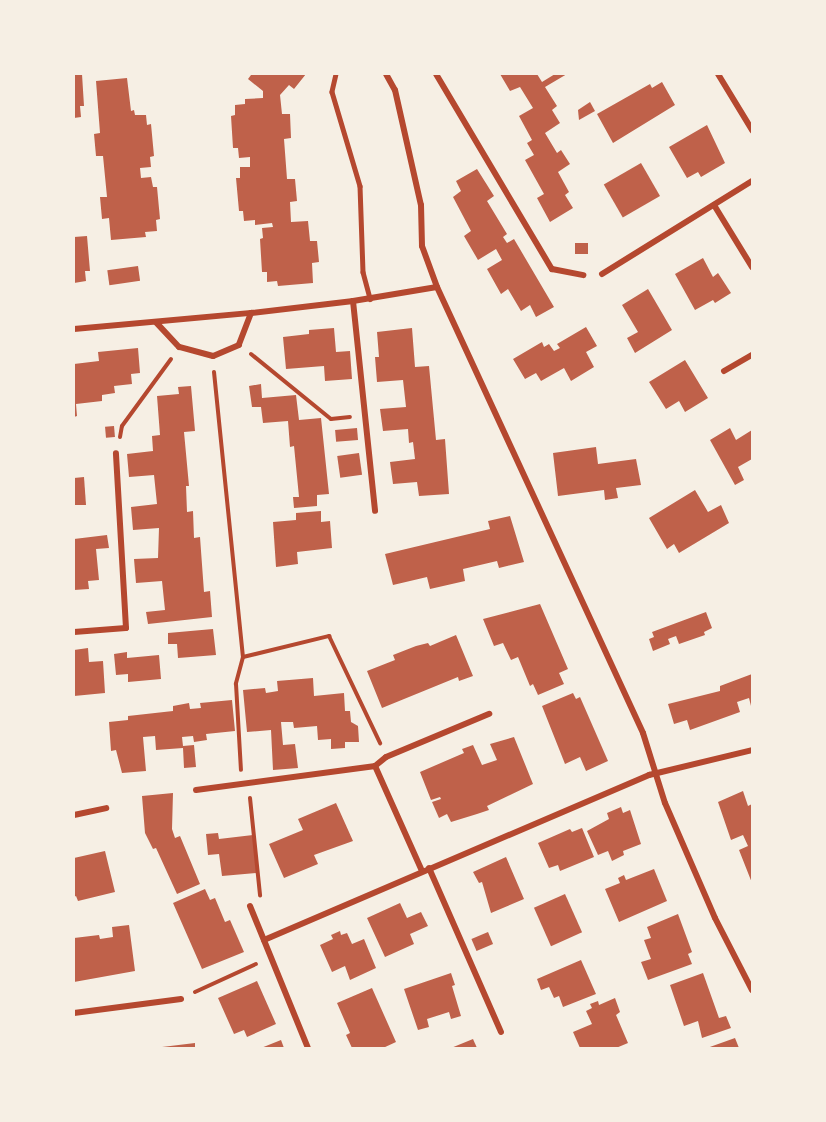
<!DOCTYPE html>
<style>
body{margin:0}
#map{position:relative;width:826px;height:1122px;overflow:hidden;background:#f6efe4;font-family:"DM Sans",sans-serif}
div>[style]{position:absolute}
.building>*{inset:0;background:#bf614a;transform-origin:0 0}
.path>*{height:4px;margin:-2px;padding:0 2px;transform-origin:2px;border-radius:2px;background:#b5482f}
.service>*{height:4.5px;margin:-2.25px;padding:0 2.25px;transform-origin:2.25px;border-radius:2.25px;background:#b5482f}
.minor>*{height:6px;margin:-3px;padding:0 3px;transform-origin:3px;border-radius:3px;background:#b5482f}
span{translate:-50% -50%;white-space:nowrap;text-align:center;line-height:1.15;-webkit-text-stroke:4.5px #f6efe4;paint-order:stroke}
.frame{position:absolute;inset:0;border:75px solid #f6efe4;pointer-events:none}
</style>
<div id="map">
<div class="building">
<div style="clip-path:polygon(74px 74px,82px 74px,84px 106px,80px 106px,81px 117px,74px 118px)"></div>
<div style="clip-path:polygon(249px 74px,306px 74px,294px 89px,289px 85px,280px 95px,282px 114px,290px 114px,291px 138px,284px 139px,287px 179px,295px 179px,297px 201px,290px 202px,291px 222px,308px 221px,310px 241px,317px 241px,319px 262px,312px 263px,313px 283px,278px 286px,277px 281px,267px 282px,267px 272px,262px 272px,260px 239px,263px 238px,262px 228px,273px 227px,272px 223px,255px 225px,255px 220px,244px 221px,243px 211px,239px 211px,236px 178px,240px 178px,240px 167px,250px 167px,250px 157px,239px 158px,238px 148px,233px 148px,231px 116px,235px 115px,235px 105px,245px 104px,245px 99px,263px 98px,263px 91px,248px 79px,251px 75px)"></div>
<div style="clip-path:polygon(500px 74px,537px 74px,542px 82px,555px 74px,567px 74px,545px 87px,557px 106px,552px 110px,560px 123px,545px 133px,557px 153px,561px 150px,570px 164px,558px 172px,569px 192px,565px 195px,573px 208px,550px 222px,537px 198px,544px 194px,525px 160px,534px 155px,527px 143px,532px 140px,519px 116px,533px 108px,520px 87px,510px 91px)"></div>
<div style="clip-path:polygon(127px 78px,131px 111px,134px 110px,135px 115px,146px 115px,147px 125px,151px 124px,154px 156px,150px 157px,151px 167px,140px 168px,141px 178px,151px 177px,153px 187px,157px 187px,160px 219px,156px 220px,157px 231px,145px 232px,146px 237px,111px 240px,109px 218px,102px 219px,100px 197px,107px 197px,103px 156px,96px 156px,94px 134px,100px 133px,96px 81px)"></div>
<div style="clip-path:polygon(662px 82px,675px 105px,613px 143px,597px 114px,650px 84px,652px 88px)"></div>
<div style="clip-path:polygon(590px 102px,595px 111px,579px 120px,578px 110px)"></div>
<div style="clip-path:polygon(707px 125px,725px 163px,701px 177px,698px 172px,687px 178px,669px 147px)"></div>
<div style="left:641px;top:163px;width:38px;height:43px;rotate:60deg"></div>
<div style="clip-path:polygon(477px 169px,494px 196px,487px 201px,507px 234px,503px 237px,507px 243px,514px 239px,554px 307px,536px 317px,530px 305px,521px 311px,508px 289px,501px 294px,487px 269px,502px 260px,496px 249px,478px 260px,464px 236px,471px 231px,453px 197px,461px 191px,456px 181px)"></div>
<div style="clip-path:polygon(87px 236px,90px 271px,85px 271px,86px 281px,74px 283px,74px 237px)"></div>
<div style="left:588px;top:243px;width:11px;height:13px;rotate:90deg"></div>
<div style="clip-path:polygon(703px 258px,713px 277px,718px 273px,731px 293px,715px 303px,713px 300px,695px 310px,675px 274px)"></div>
<div style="left:138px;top:266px;width:15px;height:31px;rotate:82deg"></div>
<div style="clip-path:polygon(648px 289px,672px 330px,635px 353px,627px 338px,638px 332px,622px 305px)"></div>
<div style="clip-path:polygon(586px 327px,597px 346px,586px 352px,594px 367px,571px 381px,564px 368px,541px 381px,536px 373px,525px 379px,513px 359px,542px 342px,544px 347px,549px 344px,554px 351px,560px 348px,557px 344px)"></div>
<div style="clip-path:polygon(334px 328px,336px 352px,350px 351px,352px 379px,325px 381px,324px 366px,286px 369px,283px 337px,309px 334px,309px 330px)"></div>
<div style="clip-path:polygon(412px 328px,415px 367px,429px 366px,436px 440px,445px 439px,449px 494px,419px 496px,417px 482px,393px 484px,390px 462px,415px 459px,413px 442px,409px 443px,408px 429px,383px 431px,380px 409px,406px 407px,403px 380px,377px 382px,375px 357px,379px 357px,377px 332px)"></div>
<div style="clip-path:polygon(138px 348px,140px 373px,131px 374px,132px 384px,114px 386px,115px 393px,102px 395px,102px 401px,76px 404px,77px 416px,74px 417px,74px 364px,99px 361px,98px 352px)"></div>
<div style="clip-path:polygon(685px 360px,708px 398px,685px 412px,679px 401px,666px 409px,649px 382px)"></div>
<div style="clip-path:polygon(261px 384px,262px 398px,296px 395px,299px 420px,321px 418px,329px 494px,317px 495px,317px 506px,294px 508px,293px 497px,299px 497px,294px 446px,290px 447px,288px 421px,263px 423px,261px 407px,252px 407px,249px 386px)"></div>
<div style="clip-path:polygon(191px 386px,195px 431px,184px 432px,189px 486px,186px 486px,187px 512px,193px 511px,194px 538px,200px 537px,204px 592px,210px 591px,212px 617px,148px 624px,146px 612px,165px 610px,162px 581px,136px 583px,134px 559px,158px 558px,159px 528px,133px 530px,131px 507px,157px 504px,154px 475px,129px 477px,127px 454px,153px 451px,152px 436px,160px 435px,157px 396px,179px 394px,178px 387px)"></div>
<div style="left:114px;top:426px;width:11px;height:9px;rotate:85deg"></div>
<div style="left:357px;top:428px;width:12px;height:22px;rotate:85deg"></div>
<div style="clip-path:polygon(730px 428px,736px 440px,752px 430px,752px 459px,738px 467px,744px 480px,735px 485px,710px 440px)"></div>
<div style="clip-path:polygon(596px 447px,598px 464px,636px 459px,641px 485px,616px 488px,618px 498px,605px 500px,604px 490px,558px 496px,553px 453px)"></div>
<div style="left:359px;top:453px;width:22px;height:22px;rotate:82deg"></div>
<div style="clip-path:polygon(84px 477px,86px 505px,74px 505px,74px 478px)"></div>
<div style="clip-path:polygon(695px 490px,708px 512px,721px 505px,729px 523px,679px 553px,674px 544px,667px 549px,649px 518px)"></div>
<div style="clip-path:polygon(321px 511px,321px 522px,330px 521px,332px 548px,297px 552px,298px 564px,276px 567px,273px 522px,296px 520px,296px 513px)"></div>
<div style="clip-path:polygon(510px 516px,524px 562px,499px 568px,497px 561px,463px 569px,465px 581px,430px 589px,427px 577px,393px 585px,385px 554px,490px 529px,488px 521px)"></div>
<div style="clip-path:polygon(107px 535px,109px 548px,96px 549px,99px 580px,88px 581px,89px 589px,74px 590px,74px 539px)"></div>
<div style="clip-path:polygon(540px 604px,568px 669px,559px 673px,564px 684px,538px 695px,533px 684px,530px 686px,518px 657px,511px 660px,503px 643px,494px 646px,483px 619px)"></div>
<div style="clip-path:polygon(706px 612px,712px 628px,704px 632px,705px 635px,679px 644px,676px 636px,668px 639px,670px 644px,653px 651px,649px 639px,654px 637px,652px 632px)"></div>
<div style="clip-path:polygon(213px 629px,216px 655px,178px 658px,177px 644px,168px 644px,168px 633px)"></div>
<div style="clip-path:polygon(456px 635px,473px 676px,459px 681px,458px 677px,382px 708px,367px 671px,395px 660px,393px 655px,416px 646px,428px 643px,430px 646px)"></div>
<div style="clip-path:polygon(88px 648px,89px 662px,103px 661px,105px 693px,74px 696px,74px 650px)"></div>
<div style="clip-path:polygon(127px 652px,127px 658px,159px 655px,161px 679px,128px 682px,128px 674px,116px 675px,114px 654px)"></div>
<div style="clip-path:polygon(752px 674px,752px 710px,749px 698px,737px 702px,740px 712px,690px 730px,687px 720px,674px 724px,668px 704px,720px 691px,720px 686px)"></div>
<div style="clip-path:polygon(313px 678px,314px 696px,344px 693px,345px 711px,350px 711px,351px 722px,358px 726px,359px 742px,345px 742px,345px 748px,331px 749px,331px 739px,318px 740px,317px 726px,294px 728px,293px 722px,281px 722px,283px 745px,295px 744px,298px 768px,273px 770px,271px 730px,247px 732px,243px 690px,265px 688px,266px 693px,278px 691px,277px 681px)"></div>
<div style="clip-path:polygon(573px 693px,576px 699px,580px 697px,608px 761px,586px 771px,580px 757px,565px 764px,542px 706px)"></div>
<div style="clip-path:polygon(232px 700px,235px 731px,206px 734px,207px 740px,194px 742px,193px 736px,182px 737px,183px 746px,194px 745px,196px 767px,184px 768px,183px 748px,156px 750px,155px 736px,143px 737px,146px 771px,122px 773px,116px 750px,111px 751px,109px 722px,128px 720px,128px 716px,173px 711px,173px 706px,189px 703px,190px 709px,201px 708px,200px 703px)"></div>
<div style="clip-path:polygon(514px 737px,533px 784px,487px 806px,489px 810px,477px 814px,451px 822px,447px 814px,439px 818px,432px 802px,441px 799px,440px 797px,431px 800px,420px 772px,464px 753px,462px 749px,473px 745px,482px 765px,497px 760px,490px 744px)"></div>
<div style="clip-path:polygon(743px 791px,748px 806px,752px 804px,752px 883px,739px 850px,748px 846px,743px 835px,731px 840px,718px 802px)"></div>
<div style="clip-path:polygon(173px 793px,172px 829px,175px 838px,180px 836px,200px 884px,177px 894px,156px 848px,153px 849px,145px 833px,142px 796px)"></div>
<div style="clip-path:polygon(336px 803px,353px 841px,314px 855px,318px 864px,284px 878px,269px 844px,303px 830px,298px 819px)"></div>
<div style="clip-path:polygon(621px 807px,623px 813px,630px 810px,641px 844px,623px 851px,624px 855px,612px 861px,608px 851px,598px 855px,587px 831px,609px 819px,607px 813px)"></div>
<div style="clip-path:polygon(582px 828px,594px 857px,560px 871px,558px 865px,549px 868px,538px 843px,570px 829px,572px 832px)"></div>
<div style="clip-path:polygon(218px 833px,219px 839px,253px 835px,257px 873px,222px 876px,219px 854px,208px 855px,206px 834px)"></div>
<div style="clip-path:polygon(105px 851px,115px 892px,78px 901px,76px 896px,74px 897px,74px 858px)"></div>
<div style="clip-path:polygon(506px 857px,524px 899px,491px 913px,482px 882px,479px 883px,473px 872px)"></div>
<div style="clip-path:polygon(654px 869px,667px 901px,619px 922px,605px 889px,620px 883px,618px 878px,624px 875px,626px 880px)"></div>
<div style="clip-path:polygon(205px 889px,210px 900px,215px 898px,225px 922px,230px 920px,244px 952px,202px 969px,173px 903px)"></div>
<div style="left:565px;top:894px;width:42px;height:34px;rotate:66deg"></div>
<div style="clip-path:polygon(400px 903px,407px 918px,421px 912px,428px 926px,410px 934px,414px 944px,385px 957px,367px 918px)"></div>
<div style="clip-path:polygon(678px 914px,692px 952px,688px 954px,692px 964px,648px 980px,641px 962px,651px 959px,644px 940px,651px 938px,647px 927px)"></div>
<div style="clip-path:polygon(129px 925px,135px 971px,74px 982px,74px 938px,99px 935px,100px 939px,113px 937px,112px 927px)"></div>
<div style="clip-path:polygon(340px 931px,341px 935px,347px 933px,352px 944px,364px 939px,376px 968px,350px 980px,345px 966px,332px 972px,320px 945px,333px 939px,331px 935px)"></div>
<div style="left:488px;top:932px;width:13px;height:18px;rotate:67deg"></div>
<div style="clip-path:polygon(581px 960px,596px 994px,563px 1007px,559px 996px,554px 998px,549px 987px,541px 990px,537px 979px)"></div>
<div style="clip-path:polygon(451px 973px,455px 985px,452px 986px,461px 1016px,451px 1019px,449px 1012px,427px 1019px,429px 1027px,418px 1030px,404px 989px)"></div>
<div style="clip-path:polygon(703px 973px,719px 1018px,726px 1016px,731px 1028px,702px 1038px,698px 1021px,684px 1026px,670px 985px)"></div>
<div style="clip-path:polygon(257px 981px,276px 1024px,247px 1037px,244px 1030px,234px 1034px,218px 998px)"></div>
<div style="clip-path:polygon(372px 988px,396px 1042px,383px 1048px,352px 1048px,346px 1035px,350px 1033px,337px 1003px)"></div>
<div style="clip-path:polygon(615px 998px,620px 1012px,616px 1015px,628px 1043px,616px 1048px,580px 1048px,573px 1032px,592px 1024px,586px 1011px,592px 1008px,590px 1004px,598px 1001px,599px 1005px)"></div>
<div style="clip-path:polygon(735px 1038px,739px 1048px,707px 1048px)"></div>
<div style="clip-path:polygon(473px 1039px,477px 1048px,451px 1048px)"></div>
<div style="clip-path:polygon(281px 1040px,284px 1048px,261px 1048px)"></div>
<div style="clip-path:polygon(195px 1043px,195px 1048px,162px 1048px,162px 1047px)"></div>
</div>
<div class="path">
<div style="left:251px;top:354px;width:103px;rotate:39.1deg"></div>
<div style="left:331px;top:419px;width:19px;rotate:-6deg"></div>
<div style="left:214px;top:372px;width:286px;rotate:84.2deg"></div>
<div style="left:243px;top:657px;width:28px;rotate:105deg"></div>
<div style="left:236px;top:684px;width:86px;rotate:86.7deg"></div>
<div style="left:120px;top:437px;width:11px;rotate:-80deg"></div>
<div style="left:122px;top:426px;width:83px;rotate:-53.8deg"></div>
<div style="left:243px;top:657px;width:89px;rotate:-13.7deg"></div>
<div style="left:329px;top:636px;width:119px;rotate:64.5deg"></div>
<div style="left:250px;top:798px;width:98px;rotate:84.1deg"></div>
<div style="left:195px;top:992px;width:67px;rotate:-24.7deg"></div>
</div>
<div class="service">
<div style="left:336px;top:74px;width:18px;rotate:103deg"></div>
<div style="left:332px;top:92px;width:98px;rotate:73.4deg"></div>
<div style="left:360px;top:186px;width:86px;rotate:88deg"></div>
<div style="left:363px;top:272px;width:28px;rotate:75deg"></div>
</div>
<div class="minor">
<div style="left:386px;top:74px;width:18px;rotate:61deg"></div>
<div style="left:395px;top:90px;width:118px;rotate:77.3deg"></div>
<div style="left:421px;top:205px;width:41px;rotate:88.6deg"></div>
<div style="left:422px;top:246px;width:44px;rotate:69.9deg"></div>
<div style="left:437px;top:287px;width:491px;rotate:65.2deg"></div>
<div style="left:643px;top:733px;width:73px;rotate:72.6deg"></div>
<div style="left:665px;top:803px;width:125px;rotate:66.5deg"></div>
<div style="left:715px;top:918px;width:81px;rotate:62.8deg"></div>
<div style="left:436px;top:74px;width:227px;rotate:59.3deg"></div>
<div style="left:552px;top:269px;width:32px;rotate:11deg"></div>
<div style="left:718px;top:74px;width:66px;rotate:58.7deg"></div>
<div style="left:714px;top:205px;width:73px;rotate:58.5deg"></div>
<div style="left:602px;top:274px;width:176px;rotate:-31.8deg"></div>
<div style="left:353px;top:301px;width:211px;rotate:84deg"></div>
<div style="left:251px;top:313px;width:103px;rotate:-6.7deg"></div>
<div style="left:353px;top:301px;width:85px;rotate:-9.5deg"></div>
<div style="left:74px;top:329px;width:178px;rotate:-5.2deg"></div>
<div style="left:251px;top:313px;width:34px;rotate:111deg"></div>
<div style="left:239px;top:345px;width:28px;rotate:157deg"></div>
<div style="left:213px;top:356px;width:35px;rotate:-165deg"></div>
<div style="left:179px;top:347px;width:34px;rotate:-133deg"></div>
<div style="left:724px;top:371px;width:32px;rotate:-30deg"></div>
<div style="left:74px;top:632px;width:52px;rotate:-4.4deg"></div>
<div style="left:126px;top:628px;width:175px;rotate:-93.3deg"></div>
<div style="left:196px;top:790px;width:181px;rotate:-7.6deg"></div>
<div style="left:74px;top:815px;width:33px;rotate:-12deg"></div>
<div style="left:429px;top:868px;width:179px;rotate:66.3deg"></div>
<div style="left:422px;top:871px;width:115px;rotate:-114.1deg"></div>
<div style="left:375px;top:766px;width:14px;rotate:-39deg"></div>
<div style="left:386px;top:757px;width:112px;rotate:-22.7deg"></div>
<div style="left:250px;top:906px;width:153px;rotate:67.8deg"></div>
<div style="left:264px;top:940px;width:419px;rotate:-23.2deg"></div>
<div style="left:649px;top:775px;width:106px;rotate:-13.6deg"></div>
<div style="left:74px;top:1013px;width:108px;rotate:-7.5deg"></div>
</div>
<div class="frame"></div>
</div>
